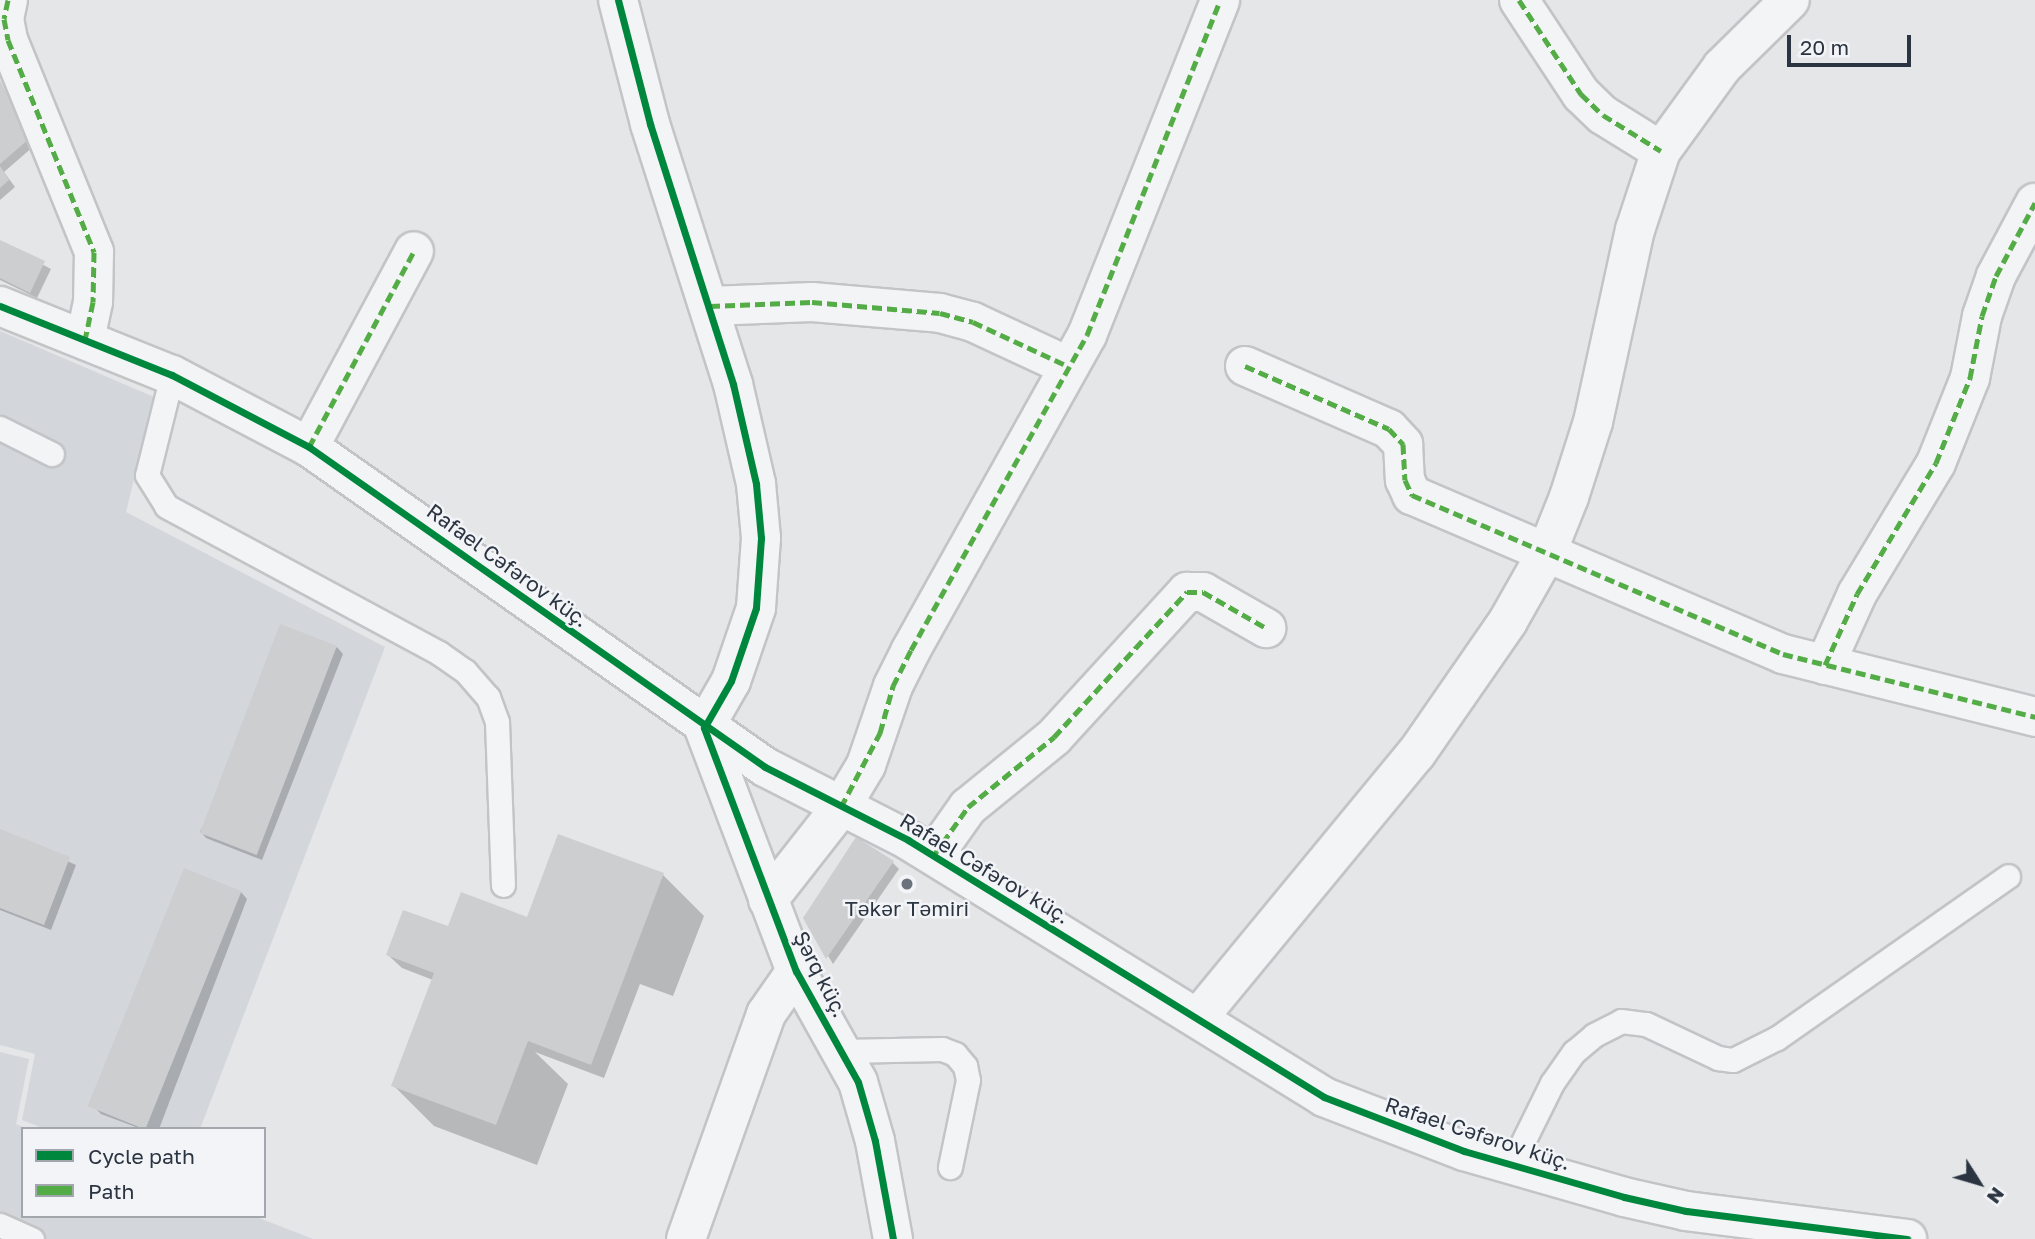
<!DOCTYPE html>
<meta charset="utf-8">
<style>
body{margin:0}
#map{position:relative;width:2035px;height:1239px;overflow:hidden;background:#e4e6e8;font-family:"Golos Text",sans-serif}
div>[style]{position:absolute}
.built>*{inset:0;background:#d3d6db}
.shadow>*{inset:0;background:#0003}
.building>*{inset:0;background:#ccced0;transform-origin:0 0}
.roads{filter:drop-shadow(2px 0 #c2c4c6) drop-shadow(-2px 0 #c2c4c6) drop-shadow(0 2px #c2c4c6) drop-shadow(0 -2px #c2c4c6)}
.service>*{height:23px;margin:-11.5px;padding:0 11.5px;transform-origin:11.5px;border-radius:11.5px;background:#f3f4f5}
.minor>*{height:38px;margin:-19px;padding:0 19px;transform-origin:19px;border-radius:19px;background:#f3f4f5}
.quiet>*{height:5px;margin-top:-2.5px;transform-origin:0;background:repeating-linear-gradient(90deg,#54ac46 0 10px,transparent 0 15px)}
.cycleway>*{height:7px;margin:-3.5px;padding:0 3.5px;transform-origin:3.5px;border-radius:3.5px;background:#00873e}
.dots>*{width:19px;height:19px;translate:-50% -50%;box-sizing:border-box;border:4px solid #f2f4f7;border-radius:50%}
span{translate:-50% -50%;white-space:nowrap;text-align:center;line-height:1.15;-webkit-text-stroke:5px #f2f4f7;paint-order:stroke}
.street-label{font-size:21px;color:#2b3441}
.poi-label{font-size:21px;color:#2b3441}
.legend{position:absolute;left:21px;top:1127px;width:245px;height:91px;box-sizing:border-box;background:#f2f4f7;border:2px solid #a2a7ae;margin:0;padding:9px 12px;list-style:none;font-size:21px;color:#2b3441}
.legend li{display:flex;align-items:center;gap:14px;height:35px}
.legend b{width:35px;border:2px solid #a2a7ae}
.north{position:absolute;left:1944px;top:1148px;width:70px;height:70px;-webkit-text-stroke:5px #f2f4f7;paint-order:stroke;rotate:127deg;font-size:19px;font-weight:700;line-height:28px;text-align:center;color:#2b3441}
.north::after{content:'';display:block;margin:auto;width:24px;height:32px;background:#2b3441;clip-path:polygon(50% 0,100% 100%,50% 72%,0 100%)}
.scale{position:absolute;left:1787px;top:35px;width:124px;height:32px;box-sizing:border-box;border:4px solid #2b3441;border-top:0;padding-left:9px;font-size:21px;line-height:24px;white-space:nowrap;color:#2b3441;-webkit-text-stroke:5px #f2f4f7;paint-order:stroke}
</style>
<div id="map">
<div class="built">
<div style="clip-path:polygon(0 331px,154px 397px,126px 512px,385px 647px,200px 1129px,45px 1129px,22px 1120px,35px 1054px,0 1045px)"></div>
<div style="clip-path:polygon(0 1052px,29px 1059px,16px 1124px,28px 1129px,23px 1129px,23px 1216px,254px 1216px,313px 1239px,0 1239px)"></div>
</div>
<div class="shadow">
<div style="clip-path:polygon(0 82px,34px 146px,4px 172px,15px 187px,0 200px)"></div>
<div style="clip-path:polygon(0 242px,51px 269px,37px 298px,0 280px)"></div>
<div style="clip-path:polygon(337px 647px,343px 654px,262px 860px,206px 838px,200px 831px)"></div>
<div style="clip-path:polygon(0 831px,76px 865px,51px 930px,0 910px)"></div>
<div style="clip-path:polygon(892px 862px,899px 869px,833px 964px,805px 918px)"></div>
<div style="clip-path:polygon(663px 875px,704px 916px,673px 996px,640px 984px,604px 1078px,535px 1052px,568px 1084px,537px 1165px,434px 1126px,393px 1085px,433px 980px,402px 968px,388px 955px,449px 929px,535px 922px)"></div>
<div style="clip-path:polygon(241px 892px,247px 899px,159px 1129px,141px 1129px,101px 1114px,94px 1107px)"></div>
</div>
<div class="building">
<div style="clip-path:polygon(0 80px,29px 139px,0 164px)"></div>
<div style="clip-path:polygon(0 166px,9px 180px,0 188px)"></div>
<div style="clip-path:polygon(0 240px,45px 261px,30px 293px,0 278px)"></div>
<div style="left:280px;top:624px;width:61px;height:224px;rotate:21deg"></div>
<div style="clip-path:polygon(0 829px,70px 857px,44px 925px,0 908px)"></div>
<div style="clip-path:polygon(558px 834px,664px 873px,591px 1065px,528px 1041px,496px 1125px,391px 1086px,434px 973px,386px 955px,403px 910px,448px 926px,461px 892px,527px 917px)"></div>
<div style="clip-path:polygon(856px 837px,894px 861px,826px 959px,803px 918px)"></div>
<div style="left:184px;top:868px;width:62px;height:257px;rotate:22deg"></div>
</div>
<div class="roads">
<div class="service">
<div style="left:172px;top:375px;width:103px;rotate:104deg"></div>
<div style="left:147px;top:475px;width:36px;rotate:58deg"></div>
<div style="left:166px;top:506px;width:310px;rotate:28.3deg"></div>
<div style="left:439px;top:653px;width:32px;rotate:35deg"></div>
<div style="left:465px;top:671px;width:35px;rotate:49deg"></div>
<div style="left:488px;top:697px;width:27px;rotate:70deg"></div>
<div style="left:497px;top:722px;width:163px;rotate:87.9deg"></div>
<div style="left:0;top:428px;width:58px;rotate:26.6deg"></div>
<div style="left:842px;top:1051px;width:100px;rotate:-1.1deg"></div>
<div style="left:942px;top:1049px;width:14px;rotate:21deg"></div>
<div style="left:955px;top:1054px;width:16px;rotate:50deg"></div>
<div style="left:965px;top:1066px;width:14px;rotate:78deg"></div>
<div style="left:968px;top:1080px;width:89px;rotate:101.7deg"></div>
<div style="left:1511px;top:1166px;width:93px;rotate:-63.7deg"></div>
<div style="left:1552px;top:1083px;width:38px;rotate:-55deg"></div>
<div style="left:1574px;top:1052px;width:26px;rotate:-40deg"></div>
<div style="left:1594px;top:1035px;width:30px;rotate:-27deg"></div>
<div style="left:1621px;top:1021px;width:25px;rotate:7deg"></div>
<div style="left:1646px;top:1024px;width:80px;rotate:25.3deg"></div>
<div style="left:1718px;top:1058px;width:15px;rotate:8deg"></div>
<div style="left:1733px;top:1060px;width:49px;rotate:-26.6deg"></div>
<div style="left:1777px;top:1038px;width:282px;rotate:-35deg"></div>
<div style="left:0;top:1225px;width:35px;rotate:24deg"></div>
</div>
<div class="minor">
<div style="left:8px;top:0;width:19px;rotate:102deg"></div>
<div style="left:4px;top:19px;width:21px;rotate:79deg"></div>
<div style="left:8px;top:40px;width:229px;rotate:67.9deg"></div>
<div style="left:94px;top:252px;width:50px;rotate:91.1deg"></div>
<div style="left:93px;top:302px;width:38px;rotate:102deg"></div>
<div style="left:618px;top:0;width:128px;rotate:75.5deg"></div>
<div style="left:650px;top:124px;width:273px;rotate:72.3deg"></div>
<div style="left:733px;top:384px;width:103px;rotate:77deg"></div>
<div style="left:756px;top:484px;width:54px;rotate:84.7deg"></div>
<div style="left:761px;top:538px;width:70px;rotate:94.1deg"></div>
<div style="left:756px;top:608px;width:77px;rotate:108.9deg"></div>
<div style="left:731px;top:681px;width:54px;rotate:119.9deg"></div>
<div style="left:704px;top:728px;width:260px;rotate:69.3deg"></div>
<div style="left:796px;top:971px;width:127px;rotate:60.8deg"></div>
<div style="left:858px;top:1082px;width:61px;rotate:73.9deg"></div>
<div style="left:875px;top:1141px;width:100px;rotate:79.6deg"></div>
<div style="left:1519px;top:0;width:113px;rotate:56.6deg"></div>
<div style="left:1581px;top:94px;width:30px;rotate:44deg"></div>
<div style="left:1603px;top:115px;width:68px;rotate:31.8deg"></div>
<div style="left:0;top:306px;width:185px;rotate:21.9deg"></div>
<div style="left:172px;top:375px;width:155px;rotate:27.7deg"></div>
<div style="left:309px;top:447px;width:557px;rotate:35.06deg"></div>
<div style="left:765px;top:767px;width:161px;rotate:27deg"></div>
<div style="left:908px;top:840px;width:489px;rotate:31.7deg"></div>
<div style="left:1324px;top:1097px;width:150px;rotate:21.1deg"></div>
<div style="left:1464px;top:1151px;width:166px;rotate:16deg"></div>
<div style="left:1624px;top:1197px;width:64px;rotate:12.7deg"></div>
<div style="left:1686px;top:1211px;width:223px;rotate:7.2deg"></div>
<div style="left:710px;top:306px;width:102px;rotate:-2.2deg"></div>
<div style="left:812px;top:302px;width:128px;rotate:4.9deg"></div>
<div style="left:940px;top:313px;width:34px;rotate:15deg"></div>
<div style="left:973px;top:322px;width:105px;rotate:24.9deg"></div>
<div style="left:1245px;top:366px;width:157px;rotate:23.6deg"></div>
<div style="left:1389px;top:429px;width:21px;rotate:47deg"></div>
<div style="left:1403px;top:444px;width:36px;rotate:87deg"></div>
<div style="left:1405px;top:480px;width:17px;rotate:65deg"></div>
<div style="left:1412px;top:495px;width:404px;rotate:23.2deg"></div>
<div style="left:1783px;top:654px;width:260px;rotate:14deg"></div>
<div style="left:309px;top:447px;width:222px;rotate:-61.8deg"></div>
<div style="left:1825px;top:665px;width:78px;rotate:-65.7deg"></div>
<div style="left:1857px;top:594px;width:153px;rotate:-58.9deg"></div>
<div style="left:1936px;top:463px;width:92px;rotate:-68.2deg"></div>
<div style="left:1970px;top:378px;width:63px;rotate:-79deg"></div>
<div style="left:1982px;top:316px;width:42px;rotate:-70.7deg"></div>
<div style="left:1996px;top:276px;width:83px;rotate:-61.9deg"></div>
<div style="left:934px;top:855px;width:59px;rotate:-54.7deg"></div>
<div style="left:968px;top:807px;width:111px;rotate:-39.1deg"></div>
<div style="left:1054px;top:737px;width:197px;rotate:-47.5deg"></div>
<div style="left:1187px;top:592px;width:16px"></div>
<div style="left:1203px;top:592px;width:73px;rotate:29.7deg"></div>
<div style="left:768px;top:900px;width:118px;rotate:-51.9deg"></div>
<div style="left:841px;top:807px;width:49px;rotate:-59.2deg"></div>
<div style="left:866px;top:765px;width:83px;rotate:-71.1deg"></div>
<div style="left:893px;top:686px;width:40px;rotate:-63.4deg"></div>
<div style="left:911px;top:650px;width:361px;rotate:-60.8deg"></div>
<div style="left:1087px;top:335px;width:360px;rotate:-68.3deg"></div>
<div style="left:1198px;top:1018px;width:342px;rotate:-50.5deg"></div>
<div style="left:1416px;top:754px;width:162px;rotate:-55.3deg"></div>
<div style="left:1508px;top:621px;width:79px;rotate:-60.5deg"></div>
<div style="left:1547px;top:552px;width:59px;rotate:-68.2deg"></div>
<div style="left:1569px;top:497px;width:79px;rotate:-72.3deg"></div>
<div style="left:1593px;top:422px;width:197px;rotate:-77.7deg"></div>
<div style="left:1635px;top:230px;width:83px;rotate:-71.8deg"></div>
<div style="left:1661px;top:151px;width:104px;rotate:-54deg"></div>
<div style="left:1722px;top:67px;width:95px;rotate:-44.6deg"></div>
<div style="left:686px;top:1239px;width:239px;rotate:-70.4deg"></div>
<div style="left:766px;top:1014px;width:52px;rotate:-55.1deg"></div>
</div>
</div>
<div class="quiet">
<div style="left:8px;top:0;width:19px;rotate:102deg"></div>
<div style="left:4px;top:19px;width:21px;rotate:79deg"></div>
<div style="left:8px;top:40px;width:229px;rotate:67.9deg"></div>
<div style="left:94px;top:252px;width:50px;rotate:91.1deg"></div>
<div style="left:93px;top:302px;width:38px;rotate:102deg"></div>
<div style="left:1519px;top:0;width:113px;rotate:56.6deg"></div>
<div style="left:1581px;top:94px;width:30px;rotate:44deg"></div>
<div style="left:1603px;top:115px;width:68px;rotate:31.8deg"></div>
<div style="left:710px;top:306px;width:102px;rotate:-2.2deg"></div>
<div style="left:812px;top:302px;width:128px;rotate:4.9deg"></div>
<div style="left:940px;top:313px;width:34px;rotate:15deg"></div>
<div style="left:973px;top:322px;width:105px;rotate:24.9deg"></div>
<div style="left:1245px;top:366px;width:157px;rotate:23.6deg"></div>
<div style="left:1389px;top:429px;width:21px;rotate:47deg"></div>
<div style="left:1403px;top:444px;width:36px;rotate:87deg"></div>
<div style="left:1405px;top:480px;width:17px;rotate:65deg"></div>
<div style="left:1412px;top:495px;width:404px;rotate:23.2deg"></div>
<div style="left:1783px;top:654px;width:260px;rotate:14deg"></div>
<div style="left:309px;top:447px;width:222px;rotate:-61.8deg"></div>
<div style="left:1825px;top:665px;width:78px;rotate:-65.7deg"></div>
<div style="left:1857px;top:594px;width:153px;rotate:-58.9deg"></div>
<div style="left:1936px;top:463px;width:92px;rotate:-68.2deg"></div>
<div style="left:1970px;top:378px;width:63px;rotate:-79deg"></div>
<div style="left:1982px;top:316px;width:42px;rotate:-70.7deg"></div>
<div style="left:1996px;top:276px;width:83px;rotate:-61.9deg"></div>
<div style="left:841px;top:807px;width:84px;rotate:-62.2deg"></div>
<div style="left:880px;top:733px;width:49px;rotate:-74.5deg"></div>
<div style="left:893px;top:686px;width:40px;rotate:-63.4deg"></div>
<div style="left:911px;top:650px;width:361px;rotate:-60.8deg"></div>
<div style="left:1087px;top:335px;width:360px;rotate:-68.3deg"></div>
<div style="left:934px;top:855px;width:59px;rotate:-54.7deg"></div>
<div style="left:968px;top:807px;width:111px;rotate:-39.1deg"></div>
<div style="left:1054px;top:737px;width:197px;rotate:-47.5deg"></div>
<div style="left:1187px;top:592px;width:16px"></div>
<div style="left:1203px;top:592px;width:73px;rotate:29.7deg"></div>
</div>
<div class="cycleway">
<div style="left:618px;top:0;width:128px;rotate:75.5deg"></div>
<div style="left:650px;top:124px;width:273px;rotate:72.3deg"></div>
<div style="left:733px;top:384px;width:103px;rotate:77deg"></div>
<div style="left:756px;top:484px;width:54px;rotate:84.7deg"></div>
<div style="left:761px;top:538px;width:70px;rotate:94.1deg"></div>
<div style="left:756px;top:608px;width:77px;rotate:108.9deg"></div>
<div style="left:731px;top:681px;width:54px;rotate:119.9deg"></div>
<div style="left:704px;top:728px;width:260px;rotate:69.3deg"></div>
<div style="left:796px;top:971px;width:127px;rotate:60.8deg"></div>
<div style="left:858px;top:1082px;width:61px;rotate:73.9deg"></div>
<div style="left:875px;top:1141px;width:100px;rotate:79.6deg"></div>
<div style="left:0;top:306px;width:185px;rotate:21.9deg"></div>
<div style="left:172px;top:375px;width:155px;rotate:27.7deg"></div>
<div style="left:309px;top:447px;width:557px;rotate:35.06deg"></div>
<div style="left:765px;top:767px;width:161px;rotate:27deg"></div>
<div style="left:908px;top:840px;width:489px;rotate:31.7deg"></div>
<div style="left:1324px;top:1097px;width:150px;rotate:21.1deg"></div>
<div style="left:1464px;top:1151px;width:166px;rotate:16deg"></div>
<div style="left:1624px;top:1197px;width:64px;rotate:12.7deg"></div>
<div style="left:1686px;top:1211px;width:223px;rotate:7.2deg"></div>
</div>
<div class="dots">
<div style="left:907px;top:884px;background:#6c727b"></div>
</div>
<div class="street-label">
<span style="left:508px;top:565px;rotate:36deg">Rafael Cəfərov küç.</span>
<span style="left:985px;top:868px;rotate:31deg">Rafael Cəfərov küç.</span>
<span style="left:821px;top:974px;rotate:63deg">Şərq küç.</span>
<span style="left:1478px;top:1133px;rotate:18deg">Rafael Cəfərov küç.</span>
</div>
<div class="poi-label">
<span style="left:907px;top:908px">Təkər Təmiri</span>
</div>
<ul class="legend">
<li><b style="height:9px;background:#00873e"></b>Cycle path</li>
<li><b style="height:9px;background:#54ac46"></b>Path</li>
</ul>
<div class="north">N</div>
<div class="scale">20 m</div>
</div>
